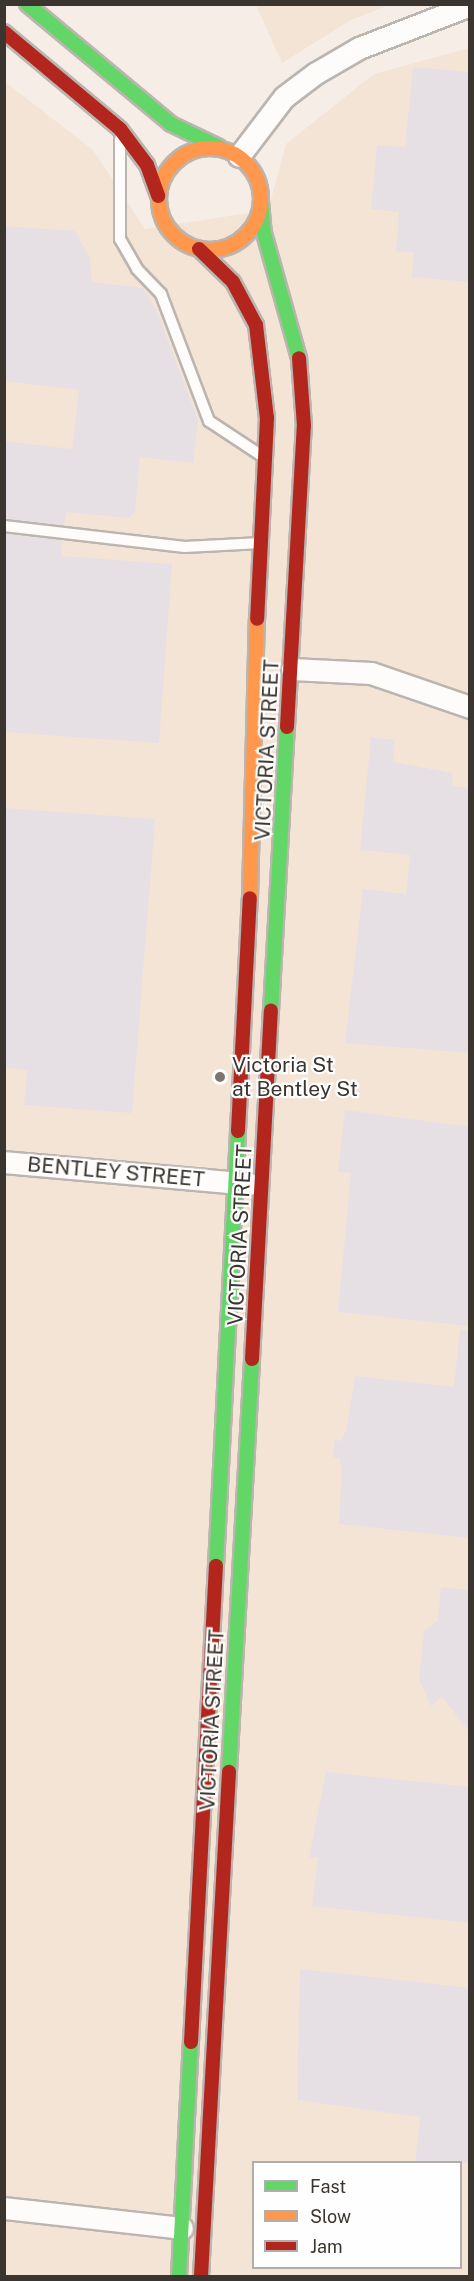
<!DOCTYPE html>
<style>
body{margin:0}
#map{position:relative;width:474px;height:2281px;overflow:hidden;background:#f6eee6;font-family:"Public Sans",sans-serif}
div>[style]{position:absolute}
.built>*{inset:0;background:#f3e4d6}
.building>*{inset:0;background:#e6e0e5}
.roads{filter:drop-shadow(2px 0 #bbb5af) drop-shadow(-2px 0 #bbb5af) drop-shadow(0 2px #bbb5af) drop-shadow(0 -2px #bbb5af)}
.lane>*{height:10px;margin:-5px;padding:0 5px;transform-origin:5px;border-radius:5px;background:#fefcfb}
.street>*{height:21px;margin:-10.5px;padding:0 10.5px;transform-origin:10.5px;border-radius:10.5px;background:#fefcfb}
.fast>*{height:14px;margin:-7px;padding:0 7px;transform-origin:7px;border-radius:7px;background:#63d668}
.slow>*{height:14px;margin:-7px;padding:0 7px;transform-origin:7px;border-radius:7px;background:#ff974d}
.slow>.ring{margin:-7px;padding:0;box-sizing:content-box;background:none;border:14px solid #ff974d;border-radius:50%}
.jam>*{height:14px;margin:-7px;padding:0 7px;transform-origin:7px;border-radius:7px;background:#b3261e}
.dots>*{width:16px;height:16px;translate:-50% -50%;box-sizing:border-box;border:3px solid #fefefe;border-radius:50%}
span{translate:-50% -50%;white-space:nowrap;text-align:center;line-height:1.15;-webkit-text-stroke:4.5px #fefefe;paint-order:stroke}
.street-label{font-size:21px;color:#3b352f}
.poi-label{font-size:21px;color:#3b352f}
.left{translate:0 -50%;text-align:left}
.frame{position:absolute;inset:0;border:6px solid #3b352f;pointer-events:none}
.legend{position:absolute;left:252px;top:2161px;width:210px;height:108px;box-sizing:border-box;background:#fefefe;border:2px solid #b0aeab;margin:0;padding:8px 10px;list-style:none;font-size:18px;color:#3b352f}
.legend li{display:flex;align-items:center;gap:12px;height:30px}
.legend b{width:30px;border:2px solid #b0aeab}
</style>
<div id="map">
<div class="built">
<div style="clip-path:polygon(256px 5px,389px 5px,351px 20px,282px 63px)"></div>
<div style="clip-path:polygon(evenodd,469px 48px,469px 2276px,5px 2276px,4px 81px,93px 150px,145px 229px,268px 210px,286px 144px,374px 74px,469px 48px,254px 2162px,460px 2162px,460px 2268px,254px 2268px,254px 2162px)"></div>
</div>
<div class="building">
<div style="clip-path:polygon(413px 67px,470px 72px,470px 282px,412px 277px,414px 253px,396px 251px,399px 212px,371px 209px,377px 145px,405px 147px)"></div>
<div style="clip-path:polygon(4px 226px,75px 231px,90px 258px,92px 282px,143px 288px,157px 311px,198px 420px,193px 463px,140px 457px,135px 512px,128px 518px,66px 512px,64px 525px,4px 519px,4px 441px,72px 449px,79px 390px,4px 381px)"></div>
<div style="clip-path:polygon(4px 534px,62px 540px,61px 556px,172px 564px,159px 743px,4px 732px)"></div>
<div style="clip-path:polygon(371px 737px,395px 740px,393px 762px,453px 773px,452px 786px,470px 788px,470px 1053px,345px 1043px,363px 889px,406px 894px,410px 855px,360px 850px)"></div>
<div style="clip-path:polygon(4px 808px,155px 819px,132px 1113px,24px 1105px,27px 1070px,4px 1068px)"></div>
<div style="clip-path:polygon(345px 1110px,470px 1127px,470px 1326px,338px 1312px,351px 1173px,338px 1172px)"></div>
<div style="clip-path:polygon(460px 1330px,470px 1331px,470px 1538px,339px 1524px,342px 1468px,339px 1458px,333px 1457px,335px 1440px,341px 1441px,346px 1431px,355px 1376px,454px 1387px)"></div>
<div style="clip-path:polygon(441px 1587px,470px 1590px,470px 1733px,442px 1697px,431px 1706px,419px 1679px,424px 1631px,438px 1621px)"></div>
<div style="clip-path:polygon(326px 1772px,470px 1787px,470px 1923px,312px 1906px,318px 1858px,309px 1857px)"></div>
<div style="clip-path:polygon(300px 1969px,470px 1988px,470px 2163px,415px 2163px,420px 2117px,297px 2100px)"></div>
</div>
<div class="roads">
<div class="lane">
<div style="left:120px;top:139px;width:100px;rotate:90deg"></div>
<div style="left:120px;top:239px;width:34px;rotate:60deg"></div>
<div style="left:137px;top:269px;width:35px;rotate:46deg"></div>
<div style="left:161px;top:294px;width:136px;rotate:69.3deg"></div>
<div style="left:209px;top:421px;width:64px;rotate:33.4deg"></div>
<div style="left:4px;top:526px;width:182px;rotate:6.6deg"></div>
<div style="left:185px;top:547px;width:76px;rotate:-3deg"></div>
</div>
<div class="street">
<div style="left:239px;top:156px;width:74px;rotate:-52.7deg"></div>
<div style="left:284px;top:97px;width:40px;rotate:-37deg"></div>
<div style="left:316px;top:73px;width:50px;rotate:-30.2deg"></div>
<div style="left:359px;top:48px;width:119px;rotate:-21.2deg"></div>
<div style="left:292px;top:669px;width:79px;rotate:2.9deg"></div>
<div style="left:371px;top:673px;width:105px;rotate:19deg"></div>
<div style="left:4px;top:1162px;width:246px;rotate:5.1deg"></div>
<div style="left:4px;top:2208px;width:179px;rotate:6.4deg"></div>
</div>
<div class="fast">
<div style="left:27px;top:4px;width:187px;rotate:39.8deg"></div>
<div style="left:171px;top:124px;width:53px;rotate:25.6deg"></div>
<div style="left:261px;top:201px;width:32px;rotate:85deg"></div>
<div style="left:264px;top:233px;width:130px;rotate:74.4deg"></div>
<div style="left:271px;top:1011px;width:284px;rotate:-86.8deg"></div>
<div style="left:216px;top:1566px;width:436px;rotate:-87.1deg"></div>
<div style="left:229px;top:1772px;width:414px;rotate:-86.8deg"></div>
<div style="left:179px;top:2276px;width:234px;rotate:-87.1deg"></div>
</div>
<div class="slow">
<div class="ring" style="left:159px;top:148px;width:88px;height:88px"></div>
<div style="left:250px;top:898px;width:279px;rotate:-88.6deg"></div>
</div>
<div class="jam">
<div style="left:4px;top:32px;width:151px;rotate:39.9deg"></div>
<div style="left:120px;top:129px;width:45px;rotate:53.1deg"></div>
<div style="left:147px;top:165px;width:33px;rotate:70deg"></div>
<div style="left:199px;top:249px;width:47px;rotate:44.1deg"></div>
<div style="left:233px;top:282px;width:49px;rotate:61.9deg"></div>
<div style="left:256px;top:325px;width:94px;rotate:83.3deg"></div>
<div style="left:267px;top:418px;width:201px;rotate:92.8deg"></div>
<div style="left:287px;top:727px;width:301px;rotate:-86.8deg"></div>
<div style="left:304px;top:426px;width:68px;rotate:-94.2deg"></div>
<div style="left:238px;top:1131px;width:233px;rotate:-87.1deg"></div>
<div style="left:252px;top:1359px;width:349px;rotate:-86.9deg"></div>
<div style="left:191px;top:2042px;width:477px;rotate:-87deg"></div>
<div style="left:201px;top:2276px;width:505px;rotate:-86.82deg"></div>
</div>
</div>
<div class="dots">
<div style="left:220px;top:1077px;background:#7c766f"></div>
</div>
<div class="street-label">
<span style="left:267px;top:750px;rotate:-87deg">VICTORIA STREET</span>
<span style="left:116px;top:1172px;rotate:5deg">BENTLEY STREET</span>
<span style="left:240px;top:1235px;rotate:-87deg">VICTORIA STREET</span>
<span style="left:212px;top:1720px;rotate:-87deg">VICTORIA STREET</span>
</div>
<div class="poi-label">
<span class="left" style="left:232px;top:1077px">Victoria St<br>at Bentley St</span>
</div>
<div class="frame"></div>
<ul class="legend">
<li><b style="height:8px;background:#63d668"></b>Fast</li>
<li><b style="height:8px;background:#ff974d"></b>Slow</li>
<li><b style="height:8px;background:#b3261e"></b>Jam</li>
</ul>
</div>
